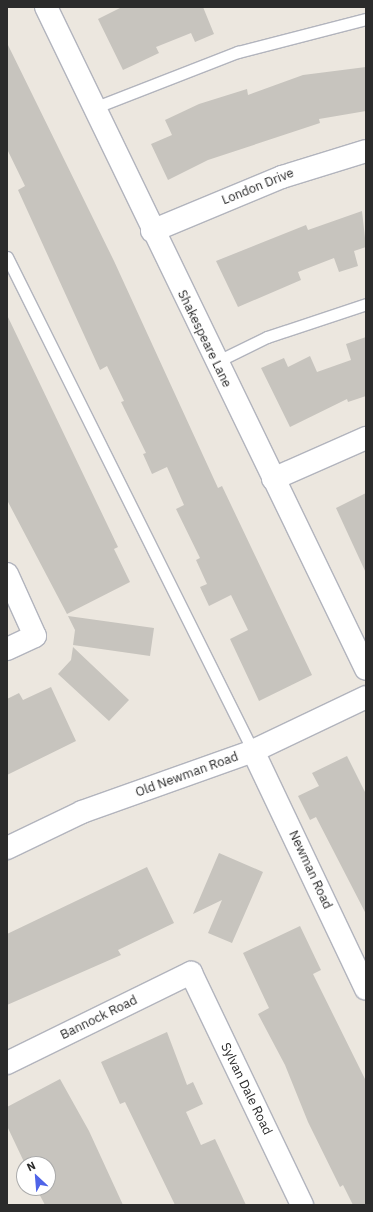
<!DOCTYPE html>
<style>
body{margin:0}
#map{position:relative;width:373px;height:1212px;overflow:hidden;background:#ece7df;font-family:"IBM Plex Sans",sans-serif}
div>[style]{position:absolute}
.building>*{inset:0;background:#c7c4be}
.roads{filter:drop-shadow(1px 0 #b2b4bd) drop-shadow(-1px 0 #b2b4bd) drop-shadow(0 1px #b2b4bd) drop-shadow(0 -1px #b2b4bd)}
.service>*{height:11px;margin:-5.5px;padding:0 5.5px;transform-origin:5.5px;border-radius:5.5px;background:#fff}
.minor>*{height:22px;margin:-11px;padding:0 11px;transform-origin:11px;border-radius:11px;background:#fff}
span{translate:-50% -50%;white-space:nowrap;text-align:center;line-height:1.15;-webkit-text-stroke:3.5px #fff;paint-order:stroke}
.street-label{font-size:13px;color:#2b2b2b}
.frame{position:absolute;inset:0;border:8px solid #2b2b2b;pointer-events:none}
.north{position:absolute;left:16px;top:1156px;width:40px;height:40px;box-sizing:border-box;background:#fff;border:1px solid #aaa;border-radius:50%;rotate:334deg;font-size:11px;font-weight:700;line-height:16px;text-align:center;color:#2b2b2b}
.north::after{content:'';display:block;margin:auto;width:14px;height:18px;background:#4f64e8;clip-path:polygon(50% 0,100% 100%,50% 72%,0 100%)}
</style>
<div id="map">
<div class="building">
<div style="clip-path:polygon(122px 7px,203px 7px,214px 34px,195px 42px,191px 33px,156px 47px,159px 53px,123px 70px,98px 19px)"></div>
<div style="clip-path:polygon(7px 43px,114px 261px,218px 488px,222px 486px,312px 675px,259px 701px,230px 639px,248px 630px,231px 595px,209px 606px,200px 587px,207px 584px,196px 560px,200px 558px,176px 509px,184px 505px,167px 467px,152px 474px,143px 454px,146px 453px,121px 402px,124px 401px,107px 366px,100px 370px,18px 190px,25px 186px,7px 149px)"></div>
<div style="clip-path:polygon(366px 67px,366px 111px,319px 119px,320px 123px,208px 160px,168px 180px,151px 144px,172px 135px,165px 120px,199px 104px,247px 89px,248px 95px,303px 75px)"></div>
<div style="clip-path:polygon(362px 211px,366px 247px,354px 251px,358px 266px,339px 272px,334px 258px,298px 272px,301px 280px,238px 307px,216px 261px,306px 225px,308px 230px)"></div>
<div style="clip-path:polygon(7px 315px,118px 547px,114px 549px,130px 582px,67px 614px,7px 500px)"></div>
<div style="clip-path:polygon(366px 337px,366px 396px,348px 402px,347px 399px,290px 427px,261px 368px,284px 358px,288px 367px,310px 356px,317px 372px,351px 360px,346px 344px)"></div>
<div style="clip-path:polygon(366px 493px,366px 573px,336px 508px)"></div>
<div style="clip-path:polygon(68px 616px,154px 628px,150px 656px,73px 645px,75px 630px)"></div>
<div style="clip-path:polygon(73px 647px,129px 700px,109px 721px,58px 674px,71px 660px)"></div>
<div style="clip-path:polygon(51px 687px,76px 741px,7px 775px,7px 699px,19px 693px,23px 700px)"></div>
<div style="clip-path:polygon(347px 756px,366px 794px,366px 914px,316px 817px,310px 820px,298px 796px,319px 786px,312px 773px)"></div>
<div style="clip-path:polygon(219px 853px,263px 872px,232px 943px,208px 933px,222px 900px,193px 914px)"></div>
<div style="clip-path:polygon(147px 867px,174px 923px,118px 950px,121px 955px,7px 1005px,7px 934px)"></div>
<div style="clip-path:polygon(300px 926px,321px 970px,313px 974px,366px 1081px,366px 1205px,353px 1205px,343px 1185px,340px 1187px,308px 1122px,285px 1065px,258px 1014px,269px 1008px,243px 953px)"></div>
<div style="clip-path:polygon(167px 1032px,187px 1085px,193px 1082px,203px 1104px,186px 1112px,201px 1145px,215px 1139px,246px 1205px,175px 1205px,125px 1102px,120px 1104px,101px 1062px)"></div>
<div style="clip-path:polygon(60px 1079px,89px 1131px,123px 1205px,45px 1205px,36px 1188px,48px 1188px,48px 1164px,25px 1164px,7px 1126px,7px 1107px)"></div>
</div>
<div class="roads">
<div class="service">
<div style="left:94px;top:108px;width:155px;rotate:-21.3deg"></div>
<div style="left:238px;top:52px;width:132px;rotate:-14.5deg"></div>
<div style="left:7px;top:257px;width:552px;rotate:63.53deg"></div>
<div style="left:216px;top:362px;width:57px;rotate:-26.1deg"></div>
<div style="left:267px;top:337px;width:104px;rotate:-18.4deg"></div>
</div>
<div class="minor">
<div style="left:46px;top:7px;width:735px;rotate:64.2deg"></div>
<div style="left:152px;top:231px;width:141px;rotate:-22.6deg"></div>
<div style="left:282px;top:177px;width:88px;rotate:-17.2deg"></div>
<div style="left:273px;top:479px;width:102px;rotate:-23.8deg"></div>
<div style="left:7px;top:574px;width:68px;rotate:65.7deg"></div>
<div style="left:35px;top:636px;width:31px;rotate:155deg"></div>
<div style="left:253px;top:751px;width:263px;rotate:64.6deg"></div>
<div style="left:7px;top:848px;width:83px;rotate:-25.6deg"></div>
<div style="left:82px;top:812px;width:182px;rotate:-19.6deg"></div>
<div style="left:253px;top:751px;width:125px;rotate:-25.5deg"></div>
<div style="left:7px;top:1063px;width:205px;rotate:-26.1deg"></div>
<div style="left:191px;top:973px;width:257px;rotate:64.4deg"></div>
</div>
</div>
<div class="street-label">
<span style="left:258px;top:187px;rotate:-22deg">London Drive</span>
<span style="left:204px;top:339px;rotate:64deg">Shakespeare Lane</span>
<span style="left:187px;top:775px;rotate:-20deg">Old Newman Road</span>
<span style="left:310px;top:870px;rotate:65deg">Newman Road</span>
<span style="left:99px;top:1018px;rotate:-26deg">Bannock Road</span>
<span style="left:246px;top:1089px;rotate:64deg">Sylvan Dale Road</span>
</div>
<div class="frame"></div>
<div class="north">N</div>
</div>
